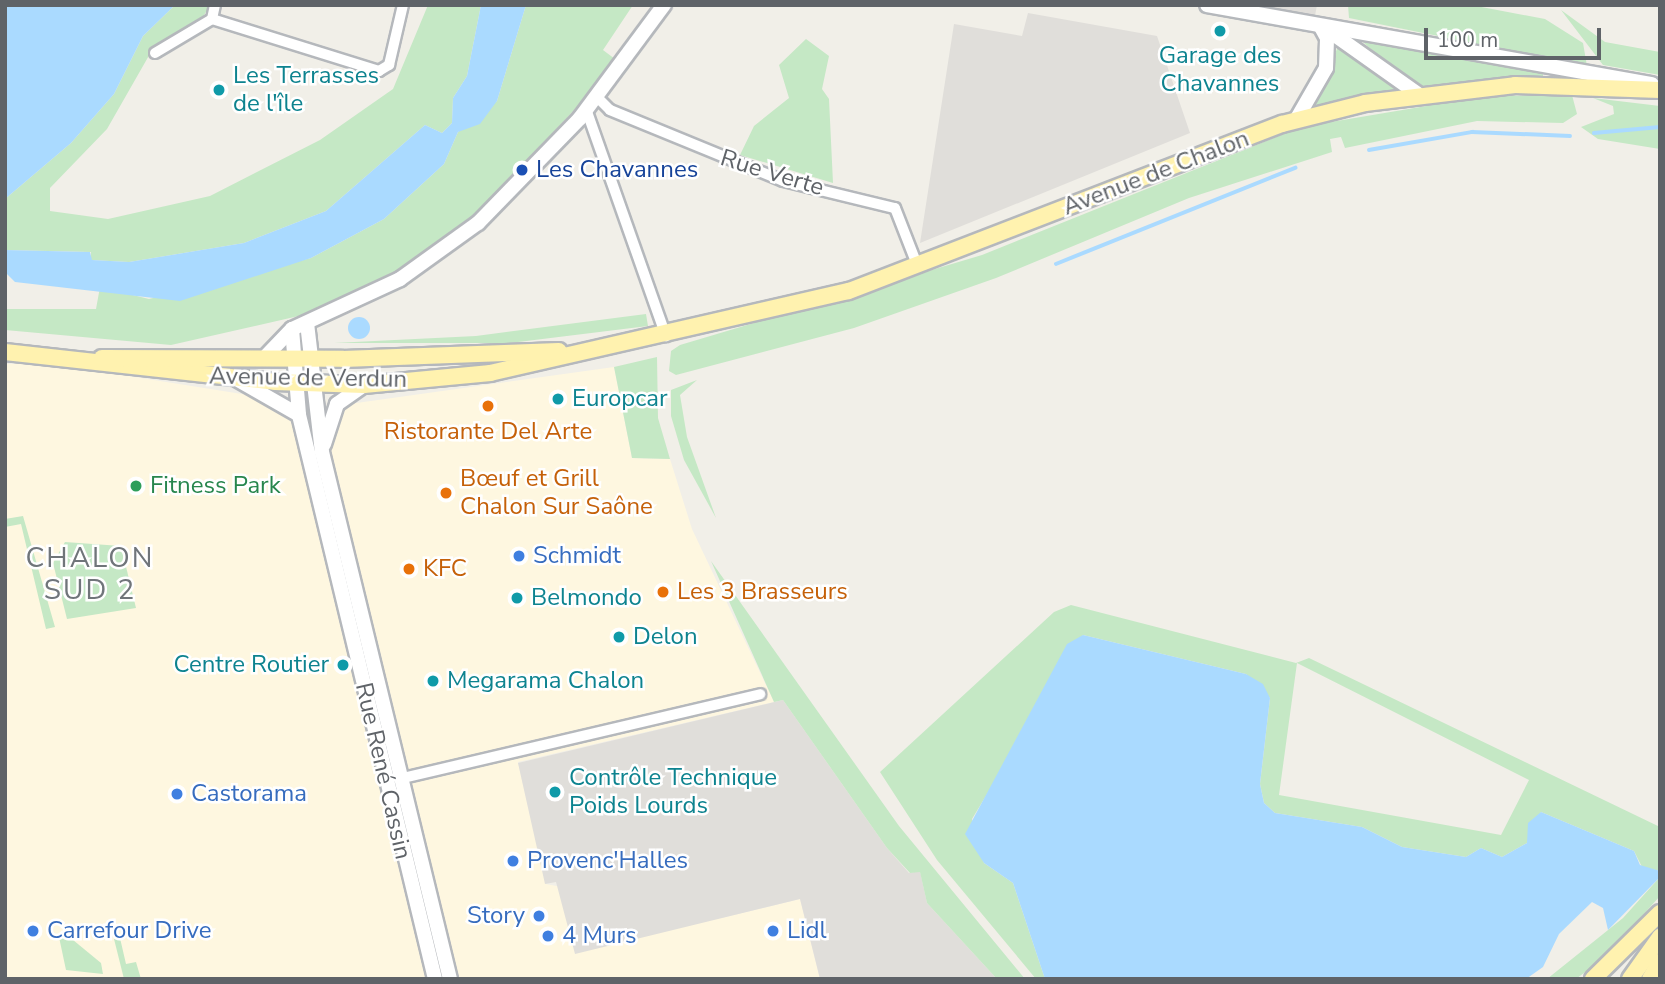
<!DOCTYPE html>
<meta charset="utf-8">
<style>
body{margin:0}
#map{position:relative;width:1665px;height:984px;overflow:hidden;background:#f1efe8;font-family:"Nunito Sans",sans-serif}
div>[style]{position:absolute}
.commercial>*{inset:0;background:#fef7e0}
.industrial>*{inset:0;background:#e0deda}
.green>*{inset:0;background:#c5e8c5}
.water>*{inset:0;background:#aadaff}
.round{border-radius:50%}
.stream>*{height:3.5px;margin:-1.75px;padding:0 1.75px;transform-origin:1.75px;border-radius:1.75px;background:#aadaff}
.roads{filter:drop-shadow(2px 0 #b5b8bc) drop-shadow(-2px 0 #b5b8bc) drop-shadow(0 2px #b5b8bc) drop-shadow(0 -2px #b5b8bc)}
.street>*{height:10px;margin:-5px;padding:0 5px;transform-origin:5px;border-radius:5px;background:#fff}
.secondary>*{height:14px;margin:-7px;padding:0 7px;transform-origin:7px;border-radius:7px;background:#fff}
.primary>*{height:16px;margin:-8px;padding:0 8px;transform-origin:8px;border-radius:8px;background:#fff2af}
.dots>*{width:19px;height:19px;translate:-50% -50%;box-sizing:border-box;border:4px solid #fff;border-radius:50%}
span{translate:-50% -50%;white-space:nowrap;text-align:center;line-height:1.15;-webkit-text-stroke:5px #fff;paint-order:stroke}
.culture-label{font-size:24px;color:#0d838f}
.left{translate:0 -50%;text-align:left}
.right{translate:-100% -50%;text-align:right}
.transit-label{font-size:24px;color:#164399}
.street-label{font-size:24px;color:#5f6368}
.food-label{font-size:24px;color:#c56008}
.leisure-label{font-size:24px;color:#27864d}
.shop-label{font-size:24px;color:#366cbe}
.quarter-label{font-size:28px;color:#70757a;letter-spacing:2px}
.frame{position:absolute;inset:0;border:7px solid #5f6368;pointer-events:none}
.scale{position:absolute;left:1424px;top:28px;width:177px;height:32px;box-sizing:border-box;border:4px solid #5f6368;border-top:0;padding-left:9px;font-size:21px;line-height:24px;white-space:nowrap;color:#5f6368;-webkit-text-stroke:5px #fff;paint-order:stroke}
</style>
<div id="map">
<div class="commercial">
<div style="clip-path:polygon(47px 363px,260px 397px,285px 413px,614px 367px,632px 458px,670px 459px,692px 529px,774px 702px,518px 762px,546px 884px,721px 918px,800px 899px,820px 979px,5px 979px,5px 364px)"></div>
</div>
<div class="industrial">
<div style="clip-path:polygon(1225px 5px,1317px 5px,1314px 21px)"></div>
<div style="clip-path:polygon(1028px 13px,1157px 36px,1190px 133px,920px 243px,954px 24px,1022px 36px)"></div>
<div style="clip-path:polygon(783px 700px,887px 848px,909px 873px,920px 871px,927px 903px,997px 979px,820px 979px,800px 899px,575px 954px,556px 882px,545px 884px,518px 763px)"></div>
</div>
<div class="green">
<div style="clip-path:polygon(175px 5px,210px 5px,200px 22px,151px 52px,107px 129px,50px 188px,50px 211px,108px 219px,210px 196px,320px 140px,393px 89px,428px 5px,481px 5px,467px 76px,453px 98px,452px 123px,442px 133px,425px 125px,326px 211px,244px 243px,129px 262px,91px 260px,91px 252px,5px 250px,5px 199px,71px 143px,114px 94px,143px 36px)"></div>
<div style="clip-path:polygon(526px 5px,633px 5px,603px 50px,619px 62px,474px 217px,398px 270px,303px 315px,171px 345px,5px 330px,5px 309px,96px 309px,100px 287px,149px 299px,311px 258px,384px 219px,444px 164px,458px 132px,497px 101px)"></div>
<div style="clip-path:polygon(1348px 5px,1471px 5px,1545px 19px,1583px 43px,1587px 66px,1349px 18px)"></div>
<div style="clip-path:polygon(1561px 10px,1605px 42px,1660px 52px,1660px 75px,1603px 65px)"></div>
<div style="clip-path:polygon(1356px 36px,1543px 69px,1543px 77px,1414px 87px)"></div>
<div style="clip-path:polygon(806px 39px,829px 56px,822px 89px,829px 99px,833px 183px,740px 155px,754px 126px,789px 98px,779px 65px)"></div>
<div style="clip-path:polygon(1347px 45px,1396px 89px,1315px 107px,1338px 46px)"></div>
<div style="clip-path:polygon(1572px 95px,1577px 114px,1563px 123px,1477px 121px,1345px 148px,1341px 137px,1330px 139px,1332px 152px,1189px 198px,996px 278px,854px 328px,676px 375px,669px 371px,671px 351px,680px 345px,982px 255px,1301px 127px,1486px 96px)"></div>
<div style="clip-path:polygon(1593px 98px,1660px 106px,1660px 149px,1598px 139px,1581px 127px,1614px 114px,1613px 106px)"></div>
<div style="clip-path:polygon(646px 314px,648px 326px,510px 343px,334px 343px,476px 336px)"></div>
<div style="clip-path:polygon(657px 357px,658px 418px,670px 459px,632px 458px,614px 367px)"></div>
<div style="clip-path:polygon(697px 380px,680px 395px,687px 437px,716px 518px,684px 460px,671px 416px,671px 390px)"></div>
<div style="clip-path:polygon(23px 516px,55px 627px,46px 629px,21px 524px,5px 527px,5px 519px)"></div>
<div style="clip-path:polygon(65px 542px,121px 546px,136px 608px,67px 619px,53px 563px)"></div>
<div style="clip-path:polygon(711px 561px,899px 826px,1025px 979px,997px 979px,927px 903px,920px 872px,910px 873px,887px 848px,783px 700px,774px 702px)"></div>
<div style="clip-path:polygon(evenodd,1071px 605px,1296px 663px,1309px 658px,1660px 827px,1660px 871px,1642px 867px,1634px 851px,1541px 812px,1527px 843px,1502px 857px,1481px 848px,1466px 857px,1402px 847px,1362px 827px,1275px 813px,1264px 803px,1260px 784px,1270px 698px,1246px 674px,1083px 635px,972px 819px,984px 863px,1013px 883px,1045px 979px,1036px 979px,937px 860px,880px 772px,1054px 612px,1071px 605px,1297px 663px,1529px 780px,1501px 835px,1279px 795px,1297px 663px)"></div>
<div style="clip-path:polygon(1660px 877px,1660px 896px,1606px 956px,1576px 979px,1547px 979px,1623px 918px)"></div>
<div style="clip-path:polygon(67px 935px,101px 963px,103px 974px,66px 970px,59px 937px)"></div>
<div style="clip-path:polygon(120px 938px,126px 964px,136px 962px,141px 979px,124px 979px,114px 939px)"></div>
</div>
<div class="water">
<div style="clip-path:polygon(5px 5px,175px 5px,143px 36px,114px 94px,71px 143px,5px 199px)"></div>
<div style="clip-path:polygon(481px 5px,526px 5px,497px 101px,480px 124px,458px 132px,444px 164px,384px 219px,311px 258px,180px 301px,15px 282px,5px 272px,5px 250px,90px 252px,92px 260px,129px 262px,244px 243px,326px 211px,425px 125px,442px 133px,452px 123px,453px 98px,467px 76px)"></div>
<div class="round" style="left:348px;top:317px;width:22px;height:22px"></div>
<div style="clip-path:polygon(1083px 635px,1246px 674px,1263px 684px,1270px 698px,1260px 784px,1264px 803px,1275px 813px,1362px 827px,1402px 847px,1466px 857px,1481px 848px,1502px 857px,1527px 843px,1528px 823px,1541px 812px,1634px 851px,1640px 865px,1660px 871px,1660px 877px,1608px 930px,1603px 908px,1592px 902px,1559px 934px,1543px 967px,1526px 979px,1045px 979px,1013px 883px,984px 863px,965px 834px,1067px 644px)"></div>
</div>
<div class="stream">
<div style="left:1594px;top:133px;width:66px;rotate:-5.2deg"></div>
<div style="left:1369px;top:150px;width:105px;rotate:-9.9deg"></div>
<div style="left:1472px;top:132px;width:98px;rotate:2.3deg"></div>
<div style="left:1056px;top:264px;width:258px;rotate:-21.9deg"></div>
</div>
<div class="roads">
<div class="street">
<div style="left:212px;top:19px;width:175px;rotate:17.3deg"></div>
<div style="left:379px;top:71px;width:12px;rotate:-31deg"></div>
<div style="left:389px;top:65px;width:62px;rotate:-76.9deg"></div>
<div style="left:155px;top:53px;width:66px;rotate:-30.8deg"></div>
<div style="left:212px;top:19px;width:14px;rotate:-78deg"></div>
<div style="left:597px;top:97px;width:18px;rotate:45deg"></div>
<div style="left:610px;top:110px;width:187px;rotate:22.3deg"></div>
<div style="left:783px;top:181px;width:115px;rotate:13.6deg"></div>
<div style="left:895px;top:208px;width:63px;rotate:68.7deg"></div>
<div style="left:586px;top:109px;width:241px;rotate:70.6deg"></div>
<div style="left:403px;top:778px;width:367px;rotate:-13.2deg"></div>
</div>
<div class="secondary">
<div style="left:1207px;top:5px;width:452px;rotate:10.1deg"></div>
<div style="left:1329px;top:31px;width:109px;rotate:35.3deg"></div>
<div style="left:1296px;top:120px;width:60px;rotate:-60deg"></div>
<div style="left:1326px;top:68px;width:30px;rotate:-88deg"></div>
<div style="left:1327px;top:38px;width:13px;rotate:-119deg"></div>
<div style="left:307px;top:323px;width:130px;rotate:83.4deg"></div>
<div style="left:322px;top:452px;width:542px;rotate:76.35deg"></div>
<div style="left:292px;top:329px;width:86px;rotate:85.3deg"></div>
<div style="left:299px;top:415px;width:580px;rotate:76.44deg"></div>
<div style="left:265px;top:357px;width:39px;rotate:-46deg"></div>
<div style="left:292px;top:329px;width:119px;rotate:-24.8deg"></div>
<div style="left:400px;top:279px;width:96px;rotate:-35.7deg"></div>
<div style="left:478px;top:223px;width:146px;rotate:-45.8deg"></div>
<div style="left:580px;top:118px;width:141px;rotate:-53.4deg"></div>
<div style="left:238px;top:380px;width:70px;rotate:29.8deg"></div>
<div style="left:324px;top:444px;width:42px;rotate:-72deg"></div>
<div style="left:337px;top:404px;width:33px;rotate:-35deg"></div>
</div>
<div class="primary">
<div style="left:5px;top:352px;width:272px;rotate:6.3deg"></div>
<div style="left:275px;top:382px;width:89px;rotate:1.9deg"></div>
<div style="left:364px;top:385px;width:127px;rotate:-5.4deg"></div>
<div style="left:490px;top:373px;width:368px;rotate:-12.9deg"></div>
<div style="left:849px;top:291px;width:464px;rotate:-21.1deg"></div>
<div style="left:1282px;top:124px;width:86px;rotate:-14.2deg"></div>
<div style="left:1365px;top:103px;width:151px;rotate:-6.8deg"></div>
<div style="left:1515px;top:85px;width:145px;rotate:2deg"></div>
<div style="left:102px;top:358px;width:241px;rotate:0.2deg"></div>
<div style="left:343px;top:359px;width:216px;rotate:-2.1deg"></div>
<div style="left:1593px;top:979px;width:94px;rotate:-44.6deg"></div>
<div style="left:1630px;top:979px;width:52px;rotate:-54.5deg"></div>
<div style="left:1650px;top:979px;width:20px;rotate:-60deg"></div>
</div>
</div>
<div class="dots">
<div style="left:1220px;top:31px;background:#0f9aa8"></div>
<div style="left:219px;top:90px;background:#0f9aa8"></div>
<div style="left:522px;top:170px;background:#1a4fb4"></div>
<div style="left:558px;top:399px;background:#0f9aa8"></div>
<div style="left:488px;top:406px;background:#e8710a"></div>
<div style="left:136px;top:486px;background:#2e9e5b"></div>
<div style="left:446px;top:493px;background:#e8710a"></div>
<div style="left:519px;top:556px;background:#3f7fe0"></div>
<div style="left:409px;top:569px;background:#e8710a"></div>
<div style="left:663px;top:592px;background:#e8710a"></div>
<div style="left:517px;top:598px;background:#0f9aa8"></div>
<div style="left:619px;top:637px;background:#0f9aa8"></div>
<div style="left:343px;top:665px;background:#0f9aa8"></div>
<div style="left:433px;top:681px;background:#0f9aa8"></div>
<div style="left:555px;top:792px;background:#0f9aa8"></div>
<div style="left:177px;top:794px;background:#3f7fe0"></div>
<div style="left:513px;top:861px;background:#3f7fe0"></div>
<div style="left:539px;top:916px;background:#3f7fe0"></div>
<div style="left:33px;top:931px;background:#3f7fe0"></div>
<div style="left:773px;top:931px;background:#3f7fe0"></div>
<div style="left:548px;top:936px;background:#3f7fe0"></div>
</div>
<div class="culture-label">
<span style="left:1220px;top:70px">Garage des<br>Chavannes</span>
<span class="left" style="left:233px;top:90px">Les Terrasses<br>de l'île</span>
<span class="left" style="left:572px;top:399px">Europcar</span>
<span class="left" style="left:531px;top:598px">Belmondo</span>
<span class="left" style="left:633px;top:637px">Delon</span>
<span class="right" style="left:329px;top:665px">Centre Routier</span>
<span class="left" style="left:447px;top:681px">Megarama Chalon</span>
<span class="left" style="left:569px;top:792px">Contrôle Technique<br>Poids Lourds</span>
</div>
<div class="transit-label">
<span class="left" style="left:536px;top:170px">Les Chavannes</span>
</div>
<div class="street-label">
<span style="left:772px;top:173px;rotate:17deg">Rue Verte</span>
<span style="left:1156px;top:173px;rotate:-21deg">Avenue de Chalon</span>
<span style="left:308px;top:378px;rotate:1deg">Avenue de Verdun</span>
<span style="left:383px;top:771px;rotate:77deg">Rue René Cassin</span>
</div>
<div class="food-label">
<span style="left:488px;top:432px">Ristorante Del Arte</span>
<span class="left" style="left:460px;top:493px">Bœuf et Grill<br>Chalon Sur Saône</span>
<span class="left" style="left:423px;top:569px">KFC</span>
<span class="left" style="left:677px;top:592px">Les 3 Brasseurs</span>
</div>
<div class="leisure-label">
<span class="left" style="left:150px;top:486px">Fitness Park</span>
</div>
<div class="shop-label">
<span class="left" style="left:533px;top:556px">Schmidt</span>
<span class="left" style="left:191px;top:794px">Castorama</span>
<span class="left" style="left:527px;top:861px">Provenc'Halles</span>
<span class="right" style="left:525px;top:916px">Story</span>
<span class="left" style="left:47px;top:931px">Carrefour Drive</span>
<span class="left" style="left:787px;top:931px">Lidl</span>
<span class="left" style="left:562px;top:936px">4 Murs</span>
</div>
<div class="quarter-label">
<span style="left:90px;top:574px">CHALON<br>SUD 2</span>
</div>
<div class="frame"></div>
<div class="scale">100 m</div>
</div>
